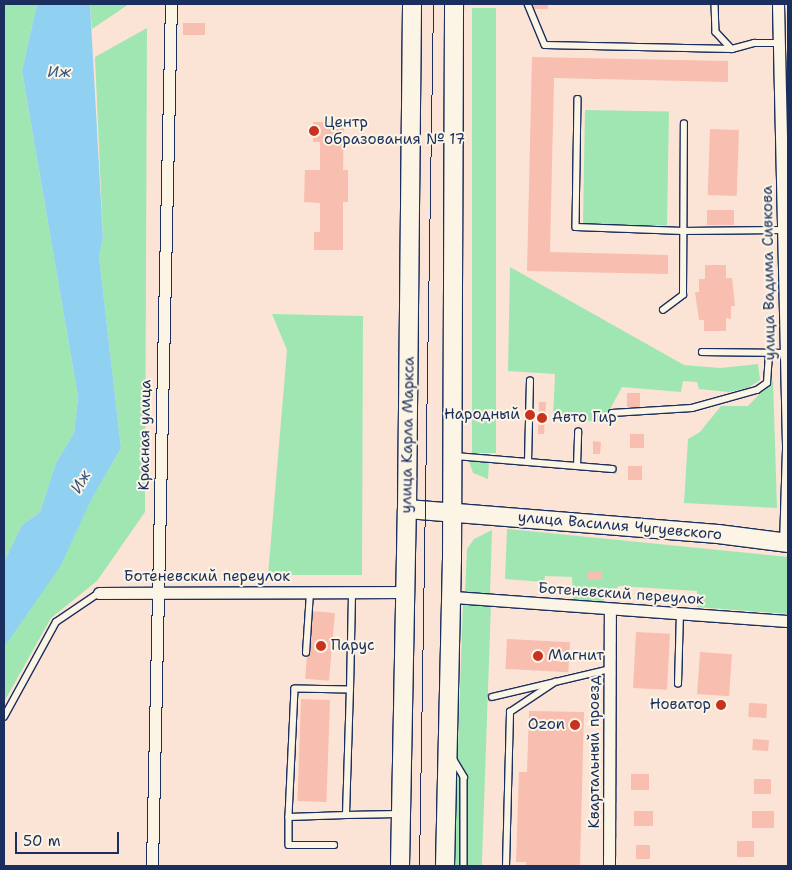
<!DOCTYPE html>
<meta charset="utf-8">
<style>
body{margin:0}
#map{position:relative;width:792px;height:870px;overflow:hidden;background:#fbe4d5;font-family:"Shantell Sans",sans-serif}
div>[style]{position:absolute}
.green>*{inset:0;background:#a0e6b3;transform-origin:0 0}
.water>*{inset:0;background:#90d1f1}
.building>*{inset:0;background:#f8beaf;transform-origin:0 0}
.roads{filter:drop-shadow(1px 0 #1b2f5e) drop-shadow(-1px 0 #1b2f5e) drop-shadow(0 1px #1b2f5e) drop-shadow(0 -1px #1b2f5e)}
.service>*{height:5.5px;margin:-2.75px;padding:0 2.75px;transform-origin:2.75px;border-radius:2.75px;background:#fcf5e5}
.minor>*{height:11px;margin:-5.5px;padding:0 5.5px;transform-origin:5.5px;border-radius:5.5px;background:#fcf5e5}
.primary>*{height:18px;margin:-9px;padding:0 9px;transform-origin:9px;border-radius:9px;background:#fcf5e5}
.tram>*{height:1px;margin:-0.5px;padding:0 0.5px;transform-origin:0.5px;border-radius:0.5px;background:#1b2f5e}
.dots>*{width:14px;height:14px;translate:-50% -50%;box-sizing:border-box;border:2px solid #fcf5e5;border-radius:50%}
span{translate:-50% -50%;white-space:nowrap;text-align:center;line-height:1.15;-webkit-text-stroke:4px #fcf5e5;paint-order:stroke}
.poi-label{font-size:15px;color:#1b2f5e}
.left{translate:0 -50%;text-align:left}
.right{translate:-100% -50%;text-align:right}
.street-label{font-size:15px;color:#1b2f5e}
.water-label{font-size:16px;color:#385883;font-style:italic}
.frame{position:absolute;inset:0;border:5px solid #1b2f5e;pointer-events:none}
.scale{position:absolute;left:15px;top:832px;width:104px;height:22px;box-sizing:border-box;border:2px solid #1b2f5e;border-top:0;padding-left:6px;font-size:15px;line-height:18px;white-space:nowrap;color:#1b2f5e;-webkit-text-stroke:4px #fcf5e5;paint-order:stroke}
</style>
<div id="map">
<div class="green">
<div style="clip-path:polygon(4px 4px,37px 4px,22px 71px,78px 397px,74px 433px,56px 463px,40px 512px,22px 525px,4px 562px)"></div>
<div style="clip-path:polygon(90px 4px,129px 4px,92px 29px)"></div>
<div style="left:472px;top:8px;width:24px;height:445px"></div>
<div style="clip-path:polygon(147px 28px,145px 512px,97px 581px,51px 618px,4px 702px,4px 647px,121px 448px,99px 256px,103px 238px,95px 57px)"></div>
<div style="left:585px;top:110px;width:84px;height:114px;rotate:1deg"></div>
<div style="clip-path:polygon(510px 267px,684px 365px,720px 368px,758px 364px,760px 380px,748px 388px,729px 392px,699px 389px,697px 382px,683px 381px,681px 392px,622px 387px,603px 422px,553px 418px,555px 374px,508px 371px)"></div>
<div style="clip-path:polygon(272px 314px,363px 316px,362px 575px,268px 575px,287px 350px)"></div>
<div style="clip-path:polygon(773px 380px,777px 508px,684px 503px,688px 439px,700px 432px,721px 406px,748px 406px)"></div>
<div style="clip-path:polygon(469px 461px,489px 462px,488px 479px,473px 473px)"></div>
<div style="clip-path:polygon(507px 529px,788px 557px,788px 614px,697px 607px,697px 591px,619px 586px,602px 601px,573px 600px,572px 577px,545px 576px,544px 582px,505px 579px)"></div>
<div style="clip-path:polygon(492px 530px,490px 595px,465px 594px,467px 549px,474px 539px)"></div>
<div style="left:463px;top:603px;width:28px;height:263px;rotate:2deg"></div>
</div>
<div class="water">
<div style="clip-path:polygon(37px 4px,90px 4px,103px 238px,99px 256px,121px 448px,92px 498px,60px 567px,4px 647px,4px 562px,22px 525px,40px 512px,56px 463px,74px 433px,78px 397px,22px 71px)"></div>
</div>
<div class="building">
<div style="left:532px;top:4px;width:16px;height:5px"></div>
<div style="left:183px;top:23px;width:22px;height:12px"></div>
<div style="clip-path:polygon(532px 57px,728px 61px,728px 82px,554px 78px,550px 252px,668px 255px,668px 274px,527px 271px)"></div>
<div style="clip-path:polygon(313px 122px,344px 122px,343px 170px,348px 170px,348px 202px,343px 202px,343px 250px,314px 250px,314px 232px,320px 232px,320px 203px,304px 202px,305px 170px,320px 170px,320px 142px,313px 142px)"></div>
<div style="left:710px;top:129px;width:29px;height:66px;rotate:2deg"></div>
<div style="left:707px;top:210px;width:27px;height:15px"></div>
<div style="clip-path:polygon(705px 265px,726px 265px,726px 278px,732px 278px,735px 306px,731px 306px,731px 319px,726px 318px,726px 331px,704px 331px,704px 320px,699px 320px,695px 292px,699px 292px,699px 279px,705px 279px)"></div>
<div style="left:627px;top:393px;width:13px;height:14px"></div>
<div style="clip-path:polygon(539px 402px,546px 402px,544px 434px,538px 434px)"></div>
<div style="left:630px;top:434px;width:14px;height:14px"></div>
<div style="clip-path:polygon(593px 441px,601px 442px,600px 454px,593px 454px)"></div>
<div style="left:628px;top:466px;width:14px;height:14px"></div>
<div style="left:588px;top:571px;width:14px;height:9px"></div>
<div style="left:311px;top:611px;width:24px;height:68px;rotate:5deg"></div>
<div style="left:636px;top:632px;width:34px;height:56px;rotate:3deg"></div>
<div style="left:507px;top:639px;width:63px;height:30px;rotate:3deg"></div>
<div style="left:700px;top:652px;width:32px;height:42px;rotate:4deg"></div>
<div style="left:301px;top:699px;width:29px;height:102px;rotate:2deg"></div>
<div style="left:749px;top:703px;width:18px;height:14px;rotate:3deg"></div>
<div style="clip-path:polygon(529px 711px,584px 712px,580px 866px,526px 866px,526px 862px,516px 862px,519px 772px,527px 772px)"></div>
<div style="left:753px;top:739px;width:16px;height:11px;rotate:4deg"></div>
<div style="left:631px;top:774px;width:18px;height:16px"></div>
<div style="left:754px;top:779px;width:17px;height:15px"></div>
<div style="left:634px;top:811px;width:19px;height:15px"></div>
<div style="left:752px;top:811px;width:22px;height:17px"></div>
<div style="left:754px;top:841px;width:16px;height:17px;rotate:90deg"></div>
<div style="left:636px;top:845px;width:14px;height:14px"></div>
</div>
<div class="roads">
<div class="service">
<div style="left:528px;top:4px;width:44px;rotate:67.5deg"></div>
<div style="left:545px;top:45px;width:187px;rotate:1.2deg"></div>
<div style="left:732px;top:49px;width:23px;rotate:-15deg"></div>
<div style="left:754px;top:43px;width:25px"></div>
<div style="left:715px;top:4px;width:28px;rotate:88deg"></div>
<div style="left:716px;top:32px;width:23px;rotate:47deg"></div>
<div style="left:578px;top:99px;width:128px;rotate:90.9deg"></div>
<div style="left:576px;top:227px;width:107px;rotate:2.1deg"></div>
<div style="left:683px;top:231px;width:98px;rotate:-0.6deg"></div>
<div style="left:663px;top:310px;width:25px;rotate:-37deg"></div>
<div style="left:683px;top:295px;width:171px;rotate:-89.7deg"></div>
<div style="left:702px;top:352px;width:84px;rotate:0.7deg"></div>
<div style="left:612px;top:413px;width:80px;rotate:-3.6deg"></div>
<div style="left:692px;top:408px;width:67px;rotate:-15.5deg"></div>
<div style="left:757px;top:390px;width:12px;rotate:-35deg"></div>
<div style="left:767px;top:383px;width:29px;rotate:-86deg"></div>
<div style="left:455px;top:456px;width:158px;rotate:4.7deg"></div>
<div style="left:528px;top:462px;width:81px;rotate:-88.6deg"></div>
<div style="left:577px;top:466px;width:34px;rotate:-88deg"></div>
<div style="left:306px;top:653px;width:61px;rotate:-86.2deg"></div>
<div style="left:678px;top:684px;width:71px;rotate:-88.4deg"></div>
<div style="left:350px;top:690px;width:55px;rotate:-179deg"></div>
<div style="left:295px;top:689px;width:128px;rotate:92.7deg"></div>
<div style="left:289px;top:817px;width:57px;rotate:-2deg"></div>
<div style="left:346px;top:815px;width:125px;rotate:-88.2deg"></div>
<div style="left:350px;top:690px;width:98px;rotate:-88.8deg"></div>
<div style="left:492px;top:697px;width:121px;rotate:-13.3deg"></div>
<div style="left:4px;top:717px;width:108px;rotate:-61.3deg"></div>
<div style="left:56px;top:622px;width:52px;rotate:-34deg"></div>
<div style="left:451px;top:755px;width:26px;rotate:59deg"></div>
<div style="left:464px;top:777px;width:89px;rotate:90deg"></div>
<div style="left:346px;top:815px;width:53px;rotate:-1.1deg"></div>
<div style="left:289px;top:817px;width:28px;rotate:90deg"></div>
<div style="left:289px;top:845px;width:45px"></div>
<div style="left:506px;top:866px;width:154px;rotate:-88.5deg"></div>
<div style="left:510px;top:712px;width:54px;rotate:-33.7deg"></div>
</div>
<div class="minor">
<div style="left:778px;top:4px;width:445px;rotate:88.7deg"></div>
<div style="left:788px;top:449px;width:93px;rotate:91.8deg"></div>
<div style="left:99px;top:593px;width:307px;rotate:-0.2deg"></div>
<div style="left:452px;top:597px;width:337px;rotate:4.1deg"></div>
<div style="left:152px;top:866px;width:862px;rotate:-88.74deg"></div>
<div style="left:609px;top:866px;width:257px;rotate:-89.8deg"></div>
</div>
<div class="primary">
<div style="left:407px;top:509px;width:312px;rotate:4.6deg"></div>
<div style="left:718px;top:534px;width:71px;rotate:7.3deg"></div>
<div style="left:400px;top:866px;width:357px;rotate:-88.9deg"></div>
<div style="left:407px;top:509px;width:505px;rotate:-89.43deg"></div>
<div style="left:445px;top:866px;width:306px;rotate:-88.7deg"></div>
<div style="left:452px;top:560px;width:556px;rotate:-89.79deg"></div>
</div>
</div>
<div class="tram">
<div style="left:419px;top:866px;width:862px;rotate:-89.07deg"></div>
</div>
<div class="dots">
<div style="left:314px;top:131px;background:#c8321e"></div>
<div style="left:530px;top:415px;background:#c8321e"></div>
<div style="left:542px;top:418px;background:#c8321e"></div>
<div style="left:321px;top:646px;background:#c8321e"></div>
<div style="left:538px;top:656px;background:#c8321e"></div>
<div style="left:721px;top:705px;background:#c8321e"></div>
<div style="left:575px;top:725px;background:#c8321e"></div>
</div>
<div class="poi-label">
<span class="left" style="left:324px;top:131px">Центр<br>образования № 17</span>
<span class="right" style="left:520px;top:415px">Народный</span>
<span class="left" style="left:552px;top:418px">Авто Гир</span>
<span class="left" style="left:331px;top:646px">Парус</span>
<span class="left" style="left:548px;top:656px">Магнит</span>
<span class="right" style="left:711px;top:705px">Новатор</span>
<span class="right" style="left:565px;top:725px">Ozon</span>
</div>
<div class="street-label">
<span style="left:769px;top:273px;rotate:-91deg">улица Вадима Сивкова</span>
<span style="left:145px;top:435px;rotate:-89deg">Красная улица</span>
<span style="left:408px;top:435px;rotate:-89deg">улица Карла Маркса</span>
<span style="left:620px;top:526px;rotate:5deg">улица Василия Чугуевского</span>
<span style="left:207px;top:577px">Ботеневский переулок</span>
<span style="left:621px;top:594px;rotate:4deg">Ботеневский переулок</span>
<span style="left:595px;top:752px;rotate:-90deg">Квартальный проезд</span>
</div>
<div class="water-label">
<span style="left:59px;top:72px">Иж</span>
<span style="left:81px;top:482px;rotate:-60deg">Иж</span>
</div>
<div class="frame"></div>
<div class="scale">50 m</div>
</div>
